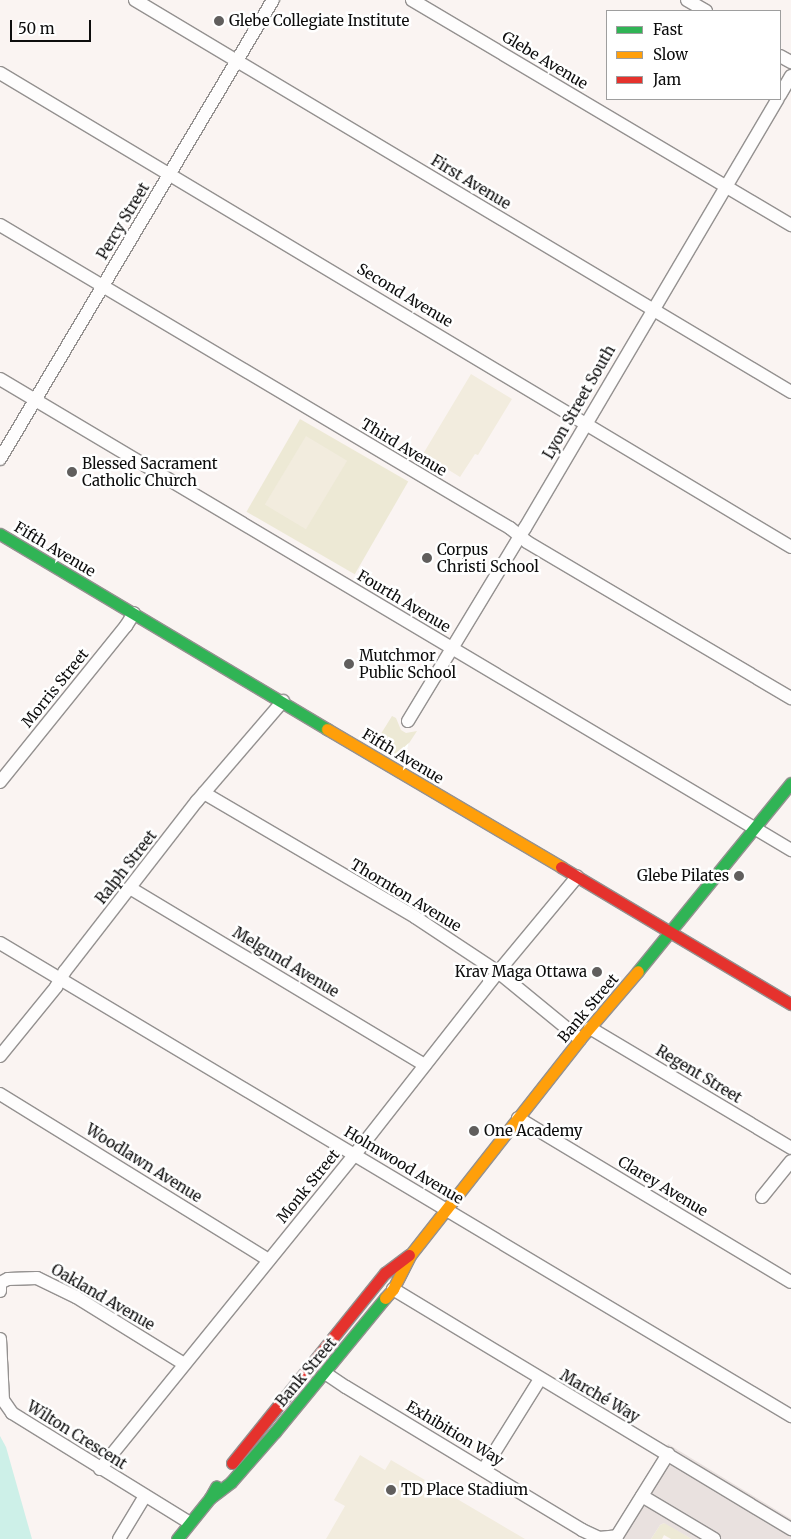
<!DOCTYPE html>
<meta charset="utf-8">
<style>
body{margin:0}
#map{position:relative;width:791px;height:1539px;overflow:hidden;background:#faf4f2;font-family:Merriweather,serif}
div>[style]{position:absolute}
.green>*{inset:0;background:#ede9d5;transform-origin:0 0}
.pitch>*{inset:0;background:#f2ecde;transform-origin:0 0}
.plaza>*{inset:0;background:#e9e1df}
.water>*{inset:0;background:#cdf0e8}
.roads{filter:drop-shadow(1px 0 #949190) drop-shadow(-1px 0 #949190) drop-shadow(0 1px #949190) drop-shadow(0 -1px #949190)}
.street>*{height:12px;margin:-6px;padding:0 6px;transform-origin:6px;border-radius:6px;background:#fefdfd}
.fast>*{height:11px;margin:-5.5px;padding:0 5.5px;transform-origin:5.5px;border-radius:5.5px;background:#30b455}
.slow>*{height:11px;margin:-5.5px;padding:0 5.5px;transform-origin:5.5px;border-radius:5.5px;background:#ff9f0a}
.jam>*{height:11px;margin:-5.5px;padding:0 5.5px;transform-origin:5.5px;border-radius:5.5px;background:#e5322d}
.dots>*{width:14px;height:14px;translate:-50% -50%;box-sizing:border-box;border:2px solid #fff;border-radius:50%}
span{translate:-50% -50%;white-space:nowrap;text-align:center;line-height:1.15;-webkit-text-stroke:5px #fff;paint-order:stroke}
.poi-label{font-size:15px;color:#0d0d0d}
.left{translate:0 -50%;text-align:left}
.right{translate:-100% -50%;text-align:right}
.street-label{font-size:15px;color:#0d0d0d}
.legend{position:absolute;left:606px;top:10px;width:175px;height:90px;box-sizing:border-box;background:#fff;border:1px solid #9e9e9e;margin:0;padding:6px 9px;list-style:none;font-size:15px;color:#0d0d0d}
.legend li{display:flex;align-items:center;gap:10px;height:25px}
.legend b{width:25px;border:1px solid #9e9e9e}
.scale{position:absolute;left:10px;top:20px;width:81px;height:22px;box-sizing:border-box;border:2px solid #0d0d0d;border-top:0;padding-left:6px;font-size:15px;line-height:18px;white-space:nowrap;color:#0d0d0d;-webkit-text-stroke:4px #fff;paint-order:stroke}
</style>
<div id="map">
<div class="green">
<div style="left:300px;top:419px;width:125px;height:107px;rotate:30deg"></div>
<div style="clip-path:polygon(392px 716px,396px 718px,401px 730px,406px 733px,417px 731px,398px 760px,374px 745px)"></div>
<div style="clip-path:polygon(664px 1523px,667px 1524px,692px 1539px,671px 1539px,664px 1535px,662px 1539px,651px 1539px,660px 1525px)"></div>
</div>
<div class="pitch">
<div style="clip-path:polygon(471px 374px,512px 399px,478px 455px,475px 454px,460px 477px,423px 454px)"></div>
<div style="left:306px;top:436px;width:48px;height:80px;rotate:31deg"></div>
<div style="clip-path:polygon(360px 1455px,385px 1470px,391px 1460px,525px 1539px,326px 1539px,345px 1506px,334px 1500px)"></div>
</div>
<div class="plaza">
<div style="clip-path:polygon(668px 1444px,791px 1519px,791px 1539px,692px 1539px,664px 1523px,660px 1525px,651px 1539px,609px 1539px)"></div>
</div>
<div class="water">
<div style="clip-path:polygon(0 1436px,6px 1447px,32px 1539px,0 1539px)"></div>
</div>
<div class="roads">
<div class="street">
<div style="left:135px;top:0;width:764px;rotate:30.86deg"></div>
<div style="left:412px;top:0;width:441px;rotate:30.7deg"></div>
<div style="left:687px;top:0;width:22px;rotate:30deg"></div>
<div style="left:780px;top:56px;width:13px;rotate:29deg"></div>
<div style="left:0;top:73px;width:922px;rotate:30.93deg"></div>
<div style="left:780px;top:95px;width:22px;rotate:-60deg"></div>
<div style="left:0;top:225px;width:593px;rotate:30.72deg"></div>
<div style="left:510px;top:528px;width:22px;rotate:39deg"></div>
<div style="left:527px;top:542px;width:307px;rotate:30.6deg"></div>
<div style="left:0;top:379px;width:921px;rotate:30.77deg"></div>
<div style="left:0;top:459px;width:534px;rotate:-59.26deg"></div>
<div style="left:408px;top:721px;width:226px;rotate:-58.8deg"></div>
<div style="left:525px;top:528px;width:498px;rotate:-59.5deg"></div>
<div style="left:0;top:782px;width:201px;rotate:-51.1deg"></div>
<div style="left:126px;top:626px;width:15px;rotate:-58deg"></div>
<div style="left:204px;top:793px;width:245px;rotate:30.4deg"></div>
<div style="left:415px;top:917px;width:100px;rotate:33.5deg"></div>
<div style="left:498px;top:972px;width:106px;rotate:39.3deg"></div>
<div style="left:130px;top:888px;width:344px;rotate:31deg"></div>
<div style="left:0;top:943px;width:922px;rotate:30.88deg"></div>
<div style="left:590px;top:1028px;width:234px;rotate:30.8deg"></div>
<div style="left:0;top:1056px;width:89px;rotate:-50.9deg"></div>
<div style="left:56px;top:987px;width:18px;rotate:-61deg"></div>
<div style="left:65px;top:971px;width:215px;rotate:-52.2deg"></div>
<div style="left:197px;top:801px;width:132px;rotate:-49.3deg"></div>
<div style="left:0;top:1094px;width:316px;rotate:31.7deg"></div>
<div style="left:518px;top:1118px;width:318px;rotate:31deg"></div>
<div style="left:762px;top:1197px;width:46px;rotate:-51.1deg"></div>
<div style="left:393px;top:1289px;width:465px;rotate:31.1deg"></div>
<div style="left:0;top:1291px;width:8px;rotate:-90deg"></div>
<div style="left:0;top:1283px;width:9px;rotate:-27deg"></div>
<div style="left:8px;top:1279px;width:29px;rotate:-2deg"></div>
<div style="left:37px;top:1278px;width:43px;rotate:26deg"></div>
<div style="left:76px;top:1297px;width:127px;rotate:31.8deg"></div>
<div style="left:0;top:1339px;width:61px;rotate:87.2deg"></div>
<div style="left:3px;top:1400px;width:16px;rotate:55deg"></div>
<div style="left:12px;top:1413px;width:209px;rotate:31.7deg"></div>
<div style="left:325px;top:1373px;width:25px;rotate:34deg"></div>
<div style="left:346px;top:1387px;width:276px;rotate:31.2deg"></div>
<div style="left:582px;top:1530px;width:19px;rotate:25deg"></div>
<div style="left:599px;top:1538px;width:18px;rotate:-6deg"></div>
<div style="left:617px;top:1536px;width:97px;rotate:-58.1deg"></div>
<div style="left:100px;top:1469px;width:419px;rotate:-51deg"></div>
<div style="left:364px;top:1143px;width:217px;rotate:-51.9deg"></div>
<div style="left:498px;top:972px;width:124px;rotate:-50.3deg"></div>
<div style="left:484px;top:1469px;width:106px;rotate:-58.1deg"></div>
<div style="left:642px;top:1496px;width:84px;rotate:30.8deg"></div>
<div style="left:119px;top:1539px;width:50px;rotate:-58.8deg"></div>
</div>
<div class="fast">
<div style="left:0;top:534px;width:381px;rotate:30.8deg"></div>
<div style="left:638px;top:971px;width:242px;rotate:-50.9deg"></div>
<div style="left:210px;top:1498px;width:26px;rotate:-37deg"></div>
<div style="left:231px;top:1482px;width:67px;rotate:-48.7deg"></div>
<div style="left:275px;top:1432px;width:173px;rotate:-50.6deg"></div>
<div style="left:177px;top:1539px;width:53px;rotate:-51.2deg"></div>
<div style="left:210px;top:1498px;width:13px;rotate:-61deg"></div>
</div>
<div class="slow">
<div style="left:327px;top:729px;width:272px;rotate:30.5deg"></div>
<div style="left:385px;top:1298px;width:12px;rotate:-48deg"></div>
<div style="left:393px;top:1289px;width:39px;rotate:-63deg"></div>
<div style="left:411px;top:1254px;width:273px;rotate:-51.8deg"></div>
<div style="left:580px;top:1039px;width:89px;rotate:-49.5deg"></div>
</div>
<div class="jam">
<div style="left:561px;top:867px;width:268px;rotate:30.8deg"></div>
<div style="left:232px;top:1463px;width:244px;rotate:-51.2deg"></div>
<div style="left:385px;top:1273px;width:30px;rotate:-37deg"></div>
</div>
</div>
<div class="dots">
<div style="left:219px;top:21px;background:#605e5d"></div>
<div style="left:72px;top:472px;background:#605e5d"></div>
<div style="left:427px;top:558px;background:#605e5d"></div>
<div style="left:349px;top:664px;background:#605e5d"></div>
<div style="left:739px;top:876px;background:#605e5d"></div>
<div style="left:597px;top:972px;background:#605e5d"></div>
<div style="left:474px;top:1131px;background:#605e5d"></div>
<div style="left:391px;top:1490px;background:#605e5d"></div>
</div>
<div class="poi-label">
<span class="left" style="left:229px;top:21px">Glebe Collegiate Institute</span>
<span class="left" style="left:82px;top:472px">Blessed Sacrament<br>Catholic Church</span>
<span class="left" style="left:437px;top:558px">Corpus<br>Christi School</span>
<span class="left" style="left:359px;top:664px">Mutchmor<br>Public School</span>
<span class="right" style="left:729px;top:876px">Glebe Pilates</span>
<span class="right" style="left:587px;top:972px">Krav Maga Ottawa</span>
<span class="left" style="left:484px;top:1131px">One Academy</span>
<span class="left" style="left:401px;top:1490px">TD Place Stadium</span>
</div>
<div class="street-label">
<span style="left:545px;top:60px;rotate:31deg">Glebe Avenue</span>
<span style="left:471px;top:182px;rotate:31deg">First Avenue</span>
<span style="left:123px;top:221px;rotate:-59deg">Percy Street</span>
<span style="left:405px;top:295px;rotate:31deg">Second Avenue</span>
<span style="left:579px;top:402px;rotate:-60deg">Lyon Street South</span>
<span style="left:404px;top:447px;rotate:31deg">Third Avenue</span>
<span style="left:55px;top:549px;rotate:31deg">Fifth Avenue</span>
<span style="left:404px;top:601px;rotate:31deg">Fourth Avenue</span>
<span style="left:55px;top:688px;rotate:-51deg">Morris Street</span>
<span style="left:403px;top:756px;rotate:31deg">Fifth Avenue</span>
<span style="left:126px;top:867px;rotate:-52deg">Ralph Street</span>
<span style="left:406px;top:895px;rotate:31deg">Thornton Avenue</span>
<span style="left:286px;top:962px;rotate:31deg">Melgund Avenue</span>
<span style="left:588px;top:1008px;rotate:-50deg">Bank Street</span>
<span style="left:699px;top:1074px;rotate:31deg">Regent Street</span>
<span style="left:144px;top:1163px;rotate:32deg">Woodlawn Avenue</span>
<span style="left:404px;top:1165px;rotate:31deg">Holmwood Avenue</span>
<span style="left:308px;top:1186px;rotate:-51deg">Monk Street</span>
<span style="left:663px;top:1186px;rotate:31deg">Clarey Avenue</span>
<span style="left:103px;top:1297px;rotate:30deg">Oakland Avenue</span>
<span style="left:306px;top:1372px;rotate:-50deg">Bank Street</span>
<span style="left:600px;top:1396px;rotate:30deg">Marché Way</span>
<span style="left:455px;top:1433px;rotate:31deg">Exhibition Way</span>
<span style="left:77px;top:1435px;rotate:32deg">Wilton Crescent</span>
</div>
<ul class="legend">
<li><b style="height:6px;background:#30b455"></b>Fast</li>
<li><b style="height:6px;background:#ff9f0a"></b>Slow</li>
<li><b style="height:6px;background:#e5322d"></b>Jam</li>
</ul>
<div class="scale">50 m</div>
</div>
